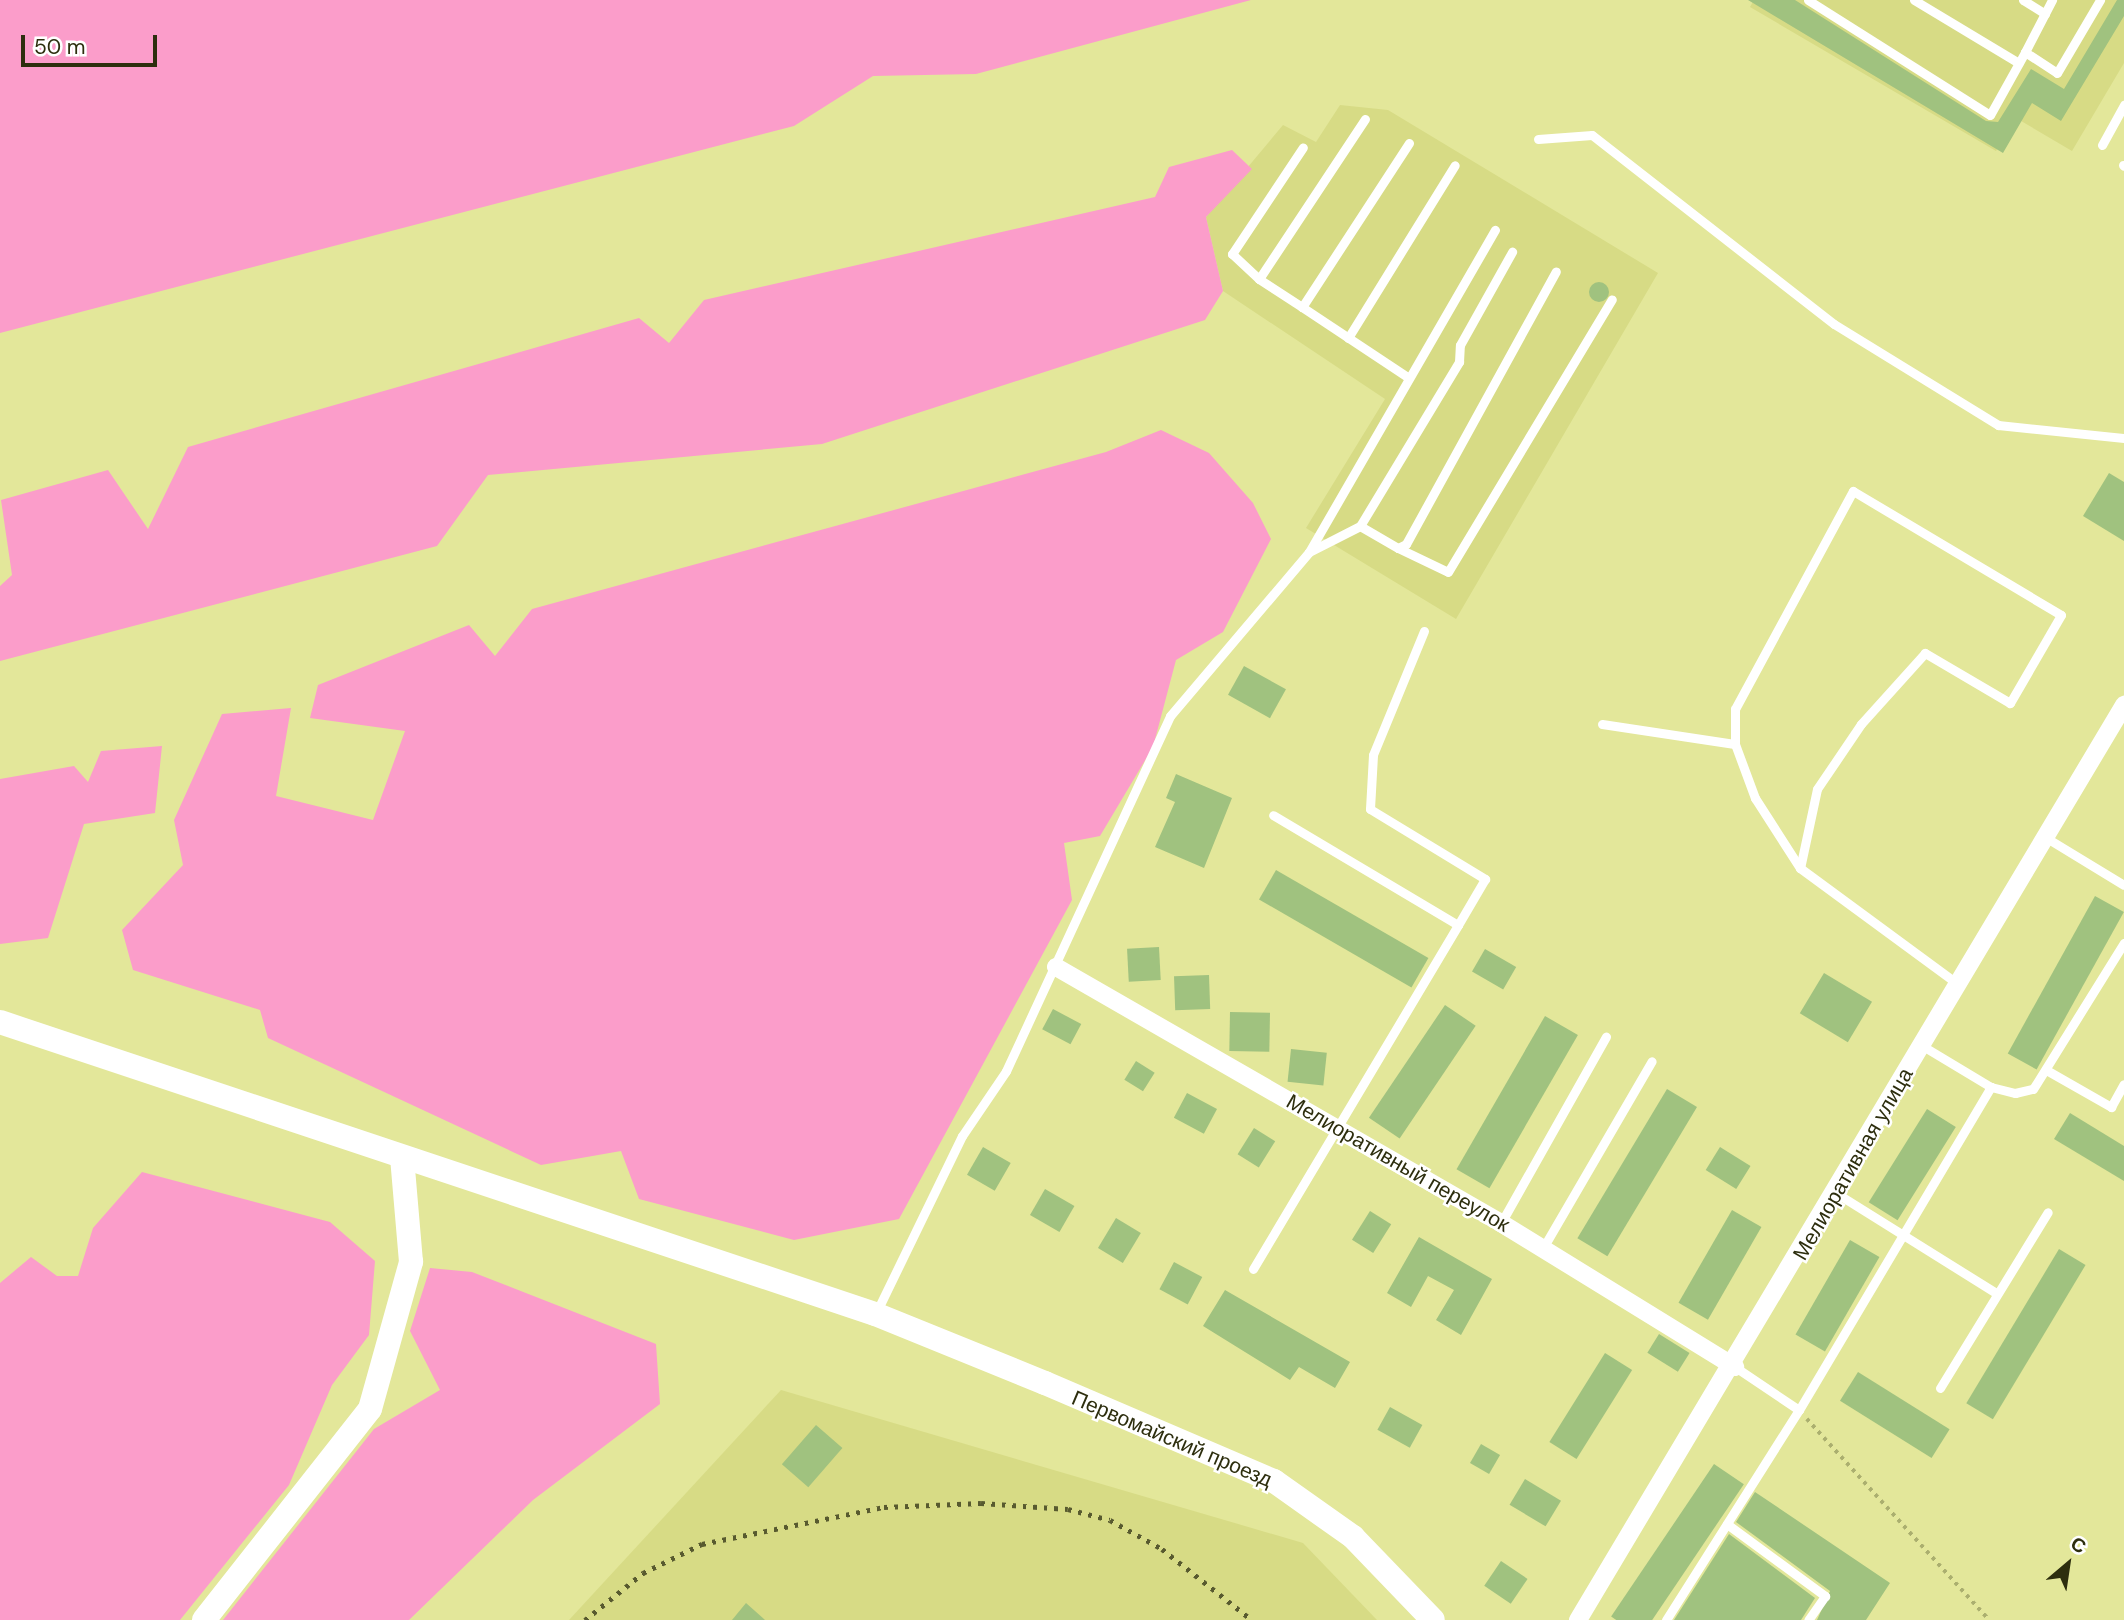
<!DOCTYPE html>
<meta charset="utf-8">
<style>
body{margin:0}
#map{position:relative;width:2124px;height:1620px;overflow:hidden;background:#e3e79a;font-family:"DM Sans",sans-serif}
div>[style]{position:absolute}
.built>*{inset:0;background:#d7db85}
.green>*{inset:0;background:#fb9dca}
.building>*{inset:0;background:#a0c27f;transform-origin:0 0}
.round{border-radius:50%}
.path>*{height:3.5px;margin-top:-1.75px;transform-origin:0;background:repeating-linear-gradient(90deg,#abaf6f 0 3.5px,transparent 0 8.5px)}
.lane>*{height:9px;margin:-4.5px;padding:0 4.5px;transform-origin:4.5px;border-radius:4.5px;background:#fff}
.street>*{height:18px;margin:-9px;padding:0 9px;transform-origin:9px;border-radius:9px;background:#fff}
.secondary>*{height:24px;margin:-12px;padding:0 12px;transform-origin:12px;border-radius:12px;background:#fff}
.rail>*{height:5px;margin-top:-2.5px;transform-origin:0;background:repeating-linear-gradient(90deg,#585a2f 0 3.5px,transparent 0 10.5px)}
span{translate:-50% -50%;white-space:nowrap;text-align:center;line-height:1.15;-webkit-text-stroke:5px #fff;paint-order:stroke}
.street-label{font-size:21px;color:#2d2e0e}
.north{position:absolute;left:2033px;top:1529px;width:70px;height:70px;-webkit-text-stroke:5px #fff;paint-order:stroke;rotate:29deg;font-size:19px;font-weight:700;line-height:28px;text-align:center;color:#2d2e0e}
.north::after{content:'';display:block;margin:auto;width:24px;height:32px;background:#2d2e0e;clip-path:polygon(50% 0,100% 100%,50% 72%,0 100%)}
.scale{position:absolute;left:21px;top:35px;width:136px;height:32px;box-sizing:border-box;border:4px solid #2d2e0e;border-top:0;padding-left:9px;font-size:21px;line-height:24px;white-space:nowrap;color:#2d2e0e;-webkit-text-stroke:5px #fff;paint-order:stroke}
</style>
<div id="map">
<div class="built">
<div style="clip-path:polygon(1754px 0,2124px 0,2124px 63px,2072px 151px,2016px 118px,1996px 151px,1750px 7px)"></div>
<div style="clip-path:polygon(1340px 105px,1388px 110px,1658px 273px,1456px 619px,1306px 528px,1385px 399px,1223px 291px,1206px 217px,1283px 125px,1316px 142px)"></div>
<div style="clip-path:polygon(781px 1390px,1303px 1543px,1377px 1620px,569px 1620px)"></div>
</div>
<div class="green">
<div style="clip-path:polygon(0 0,1251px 0,976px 74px,873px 76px,794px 126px,0 333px)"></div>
<div style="clip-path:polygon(1232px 150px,1252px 169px,1206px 217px,1223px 291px,1205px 320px,822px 444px,488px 475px,437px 546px,0 661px,0 586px,12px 575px,1px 500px,108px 470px,148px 529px,188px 447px,639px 318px,669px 343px,704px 300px,1155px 197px,1169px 167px)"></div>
<div style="clip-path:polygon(1161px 430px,1209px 453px,1253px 503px,1271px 539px,1223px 632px,1176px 660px,1153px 747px,1100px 836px,1064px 843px,1072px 900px,899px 1219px,794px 1240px,639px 1199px,621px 1151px,541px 1165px,268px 1038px,260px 1010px,133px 970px,122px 930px,183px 865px,174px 820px,222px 714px,291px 708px,276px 796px,373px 820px,405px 731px,310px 718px,318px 685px,469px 625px,495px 656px,532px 609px,1106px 452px)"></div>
<div style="clip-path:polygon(162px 746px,155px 813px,84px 824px,48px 938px,0 944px,0 779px,74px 766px,88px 782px,101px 751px)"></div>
<div style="clip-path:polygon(142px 1172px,330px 1222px,375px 1261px,369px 1335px,332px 1385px,289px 1485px,180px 1620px,0 1620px,0 1283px,31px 1257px,57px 1276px,78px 1276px,93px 1228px)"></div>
<div style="clip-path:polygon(430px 1268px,472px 1272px,656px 1344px,660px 1404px,533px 1500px,409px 1620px,223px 1620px,374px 1429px,440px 1390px,410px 1331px)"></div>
</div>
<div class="building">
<div style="clip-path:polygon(1748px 0,1795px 0,1986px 121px,1998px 122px,2031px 69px,2064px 89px,2117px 0,2124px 0,2124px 16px,2061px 121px,2032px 103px,2003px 153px)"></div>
<div class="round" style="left:1589px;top:282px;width:20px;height:20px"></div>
<div style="clip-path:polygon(2109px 473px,2124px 482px,2124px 541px,2083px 516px)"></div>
<div style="left:1244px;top:666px;width:48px;height:33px;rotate:29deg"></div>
<div style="clip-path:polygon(1176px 774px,1232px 798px,1204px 868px,1155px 847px,1175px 802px,1166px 798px)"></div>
<div style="left:1276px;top:870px;width:176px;height:34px;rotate:30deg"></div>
<div style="left:2095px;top:896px;width:33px;height:180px;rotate:29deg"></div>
<div style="left:1159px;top:947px;width:33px;height:32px;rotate:87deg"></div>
<div style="left:1485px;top:949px;width:36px;height:26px;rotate:30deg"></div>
<div style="left:1824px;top:973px;width:56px;height:47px;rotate:31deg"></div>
<div style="left:1209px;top:975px;width:34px;height:35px;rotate:88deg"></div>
<div style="left:1445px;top:1005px;width:37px;height:136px;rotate:34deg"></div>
<div style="left:1053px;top:1009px;width:32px;height:23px;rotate:28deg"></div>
<div style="left:1230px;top:1012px;width:40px;height:39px;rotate:1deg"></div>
<div style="left:1545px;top:1016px;width:38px;height:177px;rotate:30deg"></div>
<div style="left:1291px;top:1049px;width:36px;height:33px;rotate:6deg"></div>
<div style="left:1136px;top:1061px;width:22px;height:22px;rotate:32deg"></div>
<div style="left:1667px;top:1089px;width:35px;height:174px;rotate:31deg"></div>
<div style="left:1187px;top:1093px;width:34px;height:28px;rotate:28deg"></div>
<div style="left:1927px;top:1109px;width:34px;height:110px;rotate:32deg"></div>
<div style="clip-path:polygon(2070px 1113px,2124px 1146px,2124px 1181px,2054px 1139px)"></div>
<div style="left:1254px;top:1128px;width:25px;height:31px;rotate:32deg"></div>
<div style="left:983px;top:1147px;width:32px;height:32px;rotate:30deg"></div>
<div style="left:1720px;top:1147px;width:36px;height:27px;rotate:32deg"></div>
<div style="left:1045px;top:1189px;width:34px;height:30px;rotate:30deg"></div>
<div style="left:1732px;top:1210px;width:34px;height:107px;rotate:30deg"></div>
<div style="left:1370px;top:1211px;width:25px;height:34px;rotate:32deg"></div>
<div style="left:1116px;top:1218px;width:29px;height:35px;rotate:31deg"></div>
<div style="clip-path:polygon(1419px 1237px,1492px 1279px,1461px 1335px,1436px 1320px,1454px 1290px,1428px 1276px,1411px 1307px,1387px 1293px)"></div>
<div style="left:1850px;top:1240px;width:34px;height:109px;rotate:30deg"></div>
<div style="left:2059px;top:1249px;width:31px;height:180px;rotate:31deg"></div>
<div style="left:1174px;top:1262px;width:32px;height:31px;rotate:28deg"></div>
<div style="clip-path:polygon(1225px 1290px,1350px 1362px,1335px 1388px,1299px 1367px,1290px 1380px,1203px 1326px)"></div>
<div style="left:1659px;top:1334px;width:36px;height:22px;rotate:32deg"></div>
<div style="left:1605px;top:1353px;width:32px;height:105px;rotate:32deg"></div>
<div style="left:1858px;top:1372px;width:108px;height:34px;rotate:32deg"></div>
<div style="left:1390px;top:1407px;width:37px;height:26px;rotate:29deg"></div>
<div style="left:816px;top:1425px;width:35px;height:52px;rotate:41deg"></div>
<div style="left:1481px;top:1444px;width:22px;height:22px;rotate:30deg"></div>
<div style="left:1714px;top:1464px;width:36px;height:184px;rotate:34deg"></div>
<div style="left:1525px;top:1479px;width:42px;height:30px;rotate:31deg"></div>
<div style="clip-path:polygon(1755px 1492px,1890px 1583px,1866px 1620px,1817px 1620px,1830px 1591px,1736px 1522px)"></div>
<div style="clip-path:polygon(1729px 1534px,1815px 1598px,1801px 1620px,1674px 1620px)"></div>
<div style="left:1501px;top:1561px;width:32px;height:30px;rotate:34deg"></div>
<div style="clip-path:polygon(746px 1603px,765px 1620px,732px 1620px)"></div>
</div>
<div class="path">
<div style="left:1807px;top:1419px;width:271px;rotate:47.8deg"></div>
</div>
<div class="lane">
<div style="left:1808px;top:0;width:215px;rotate:32.3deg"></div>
<div style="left:1990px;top:115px;width:72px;rotate:-60.9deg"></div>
<div style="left:2025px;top:52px;width:38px;rotate:33deg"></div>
<div style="left:2057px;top:73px;width:85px;rotate:-59.5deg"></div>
<div style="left:1914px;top:0;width:122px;rotate:31deg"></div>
<div style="left:2023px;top:0;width:26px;rotate:32deg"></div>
<div style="left:2025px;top:52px;width:59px;rotate:-62.6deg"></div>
<div style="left:1538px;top:139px;width:54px;rotate:-4.2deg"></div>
<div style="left:1592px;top:135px;width:307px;rotate:38deg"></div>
<div style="left:1834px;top:324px;width:193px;rotate:31.6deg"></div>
<div style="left:1998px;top:425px;width:127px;rotate:5.9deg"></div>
<div style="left:1409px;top:143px;width:196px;rotate:123.1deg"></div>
<div style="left:1302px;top:307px;width:128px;rotate:33.6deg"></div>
<div style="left:2102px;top:145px;width:46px;rotate:-61.2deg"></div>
<div style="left:2123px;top:165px;width:1px;rotate:45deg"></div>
<div style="left:1259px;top:279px;width:37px;rotate:-137deg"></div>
<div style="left:1232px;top:254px;width:128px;rotate:-56.4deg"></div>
<div style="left:1302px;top:307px;width:51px;rotate:-146.9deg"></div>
<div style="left:1259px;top:279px;width:192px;rotate:-56.5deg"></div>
<div style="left:1348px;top:338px;width:203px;rotate:-58.3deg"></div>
<div style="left:1360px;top:526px;width:44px;rotate:30.1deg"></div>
<div style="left:1398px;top:548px;width:9px;rotate:-27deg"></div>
<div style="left:1406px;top:544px;width:311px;rotate:-61.2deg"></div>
<div style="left:1398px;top:548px;width:55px;rotate:25.6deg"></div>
<div style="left:1448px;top:572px;width:318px;rotate:-59deg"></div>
<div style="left:1309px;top:552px;width:57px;rotate:-27deg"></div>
<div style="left:1360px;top:526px;width:192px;rotate:-58.9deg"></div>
<div style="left:1459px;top:362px;width:17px;rotate:-87deg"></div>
<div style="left:1460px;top:345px;width:107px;rotate:-60.8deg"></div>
<div style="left:1424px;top:631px;width:134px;rotate:112.4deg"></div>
<div style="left:1373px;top:755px;width:54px;rotate:93.2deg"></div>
<div style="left:1370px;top:809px;width:135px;rotate:31.3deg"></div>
<div style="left:1485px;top:879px;width:53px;rotate:120.4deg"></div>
<div style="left:1602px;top:724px;width:134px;rotate:8.6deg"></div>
<div style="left:1735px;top:744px;width:58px;rotate:69.7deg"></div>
<div style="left:1755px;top:798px;width:83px;rotate:57.3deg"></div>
<div style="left:1800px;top:868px;width:196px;rotate:36.3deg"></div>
<div style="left:1735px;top:744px;width:35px;rotate:-90deg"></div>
<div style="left:1735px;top:709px;width:248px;rotate:-61.6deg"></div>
<div style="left:1853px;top:491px;width:242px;rotate:30.8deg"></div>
<div style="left:2061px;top:615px;width:102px;rotate:120.1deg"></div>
<div style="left:2010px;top:703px;width:99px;rotate:-149.5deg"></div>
<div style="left:1925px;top:653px;width:96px;rotate:132deg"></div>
<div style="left:1861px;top:724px;width:78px;rotate:124.1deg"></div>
<div style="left:1817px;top:789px;width:81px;rotate:102.1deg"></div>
<div style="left:2045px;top:837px;width:92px;rotate:31.3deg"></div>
<div style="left:1921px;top:1045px;width:82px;rotate:31deg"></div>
<div style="left:1991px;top:1087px;width:25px;rotate:14deg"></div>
<div style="left:2015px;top:1093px;width:18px;rotate:-13deg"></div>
<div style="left:2033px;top:1089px;width:172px;rotate:-58.1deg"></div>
<div style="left:2048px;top:1071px;width:73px;rotate:29.7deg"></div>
<div style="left:2111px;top:1107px;width:26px;rotate:-61deg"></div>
<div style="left:1836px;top:1193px;width:189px;rotate:32deg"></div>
<div style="left:1501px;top:1223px;width:214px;rotate:-60.6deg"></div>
<div style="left:1543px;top:1248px;width:216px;rotate:-59.8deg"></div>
<div style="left:1253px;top:1269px;width:400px;rotate:-59.2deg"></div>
<div style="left:1458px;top:925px;width:215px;rotate:-149.3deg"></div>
<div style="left:876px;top:1313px;width:197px;rotate:-64.1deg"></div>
<div style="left:962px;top:1136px;width:78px;rotate:-55.9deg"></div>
<div style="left:1006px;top:1071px;width:391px;rotate:-65.2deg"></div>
<div style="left:1170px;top:716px;width:215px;rotate:-49.7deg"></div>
<div style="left:1309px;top:552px;width:372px;rotate:-60deg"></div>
<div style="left:1940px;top:1388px;width:206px;rotate:-58.5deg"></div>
<div style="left:1799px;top:1410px;width:376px;rotate:-59.3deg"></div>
<div style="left:1727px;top:1524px;width:122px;rotate:36.3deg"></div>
<div style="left:1825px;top:1596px;width:29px;rotate:125deg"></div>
<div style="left:1666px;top:1620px;width:249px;rotate:-57.7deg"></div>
<div style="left:1799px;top:1410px;width:77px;rotate:-146.1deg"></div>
</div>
<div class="street">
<div style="left:1056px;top:967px;width:513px;rotate:29.91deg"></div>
<div style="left:1501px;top:1223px;width:275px;rotate:31.6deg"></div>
<div style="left:1578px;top:1620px;width:1066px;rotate:-59.17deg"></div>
</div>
<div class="secondary">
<div style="left:0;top:1022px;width:922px;rotate:18.45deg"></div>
<div style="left:875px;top:1314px;width:183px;rotate:22.1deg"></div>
<div style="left:1045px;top:1383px;width:249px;rotate:23.2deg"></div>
<div style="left:1274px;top:1481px;width:97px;rotate:35.3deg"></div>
<div style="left:1353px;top:1537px;width:115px;rotate:46.1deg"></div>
<div style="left:204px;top:1620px;width:268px;rotate:-51.8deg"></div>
<div style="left:370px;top:1409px;width:153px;rotate:-74.4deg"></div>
<div style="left:411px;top:1262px;width:105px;rotate:-94.9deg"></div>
</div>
<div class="rail">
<div style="left:585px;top:1620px;width:75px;rotate:-39deg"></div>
<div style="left:643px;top:1573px;width:66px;rotate:-26.2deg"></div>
<div style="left:702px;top:1544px;width:186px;rotate:-11.5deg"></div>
<div style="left:884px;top:1507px;width:97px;rotate:-2.4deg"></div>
<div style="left:981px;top:1503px;width:87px;rotate:3.9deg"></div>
<div style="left:1068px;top:1509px;width:43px;rotate:14.7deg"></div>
<div style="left:1110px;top:1520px;width:60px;rotate:29.1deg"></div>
<div style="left:1162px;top:1549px;width:115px;rotate:38.3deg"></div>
</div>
<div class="street-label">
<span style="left:1398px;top:1163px;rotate:30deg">Мелиоративный переулок</span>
<span style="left:1853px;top:1164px;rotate:-60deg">Мелиоративная улица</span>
<span style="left:1172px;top:1439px;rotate:23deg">Первомайский проезд</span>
</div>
<div class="north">С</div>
<div class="scale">50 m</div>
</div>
